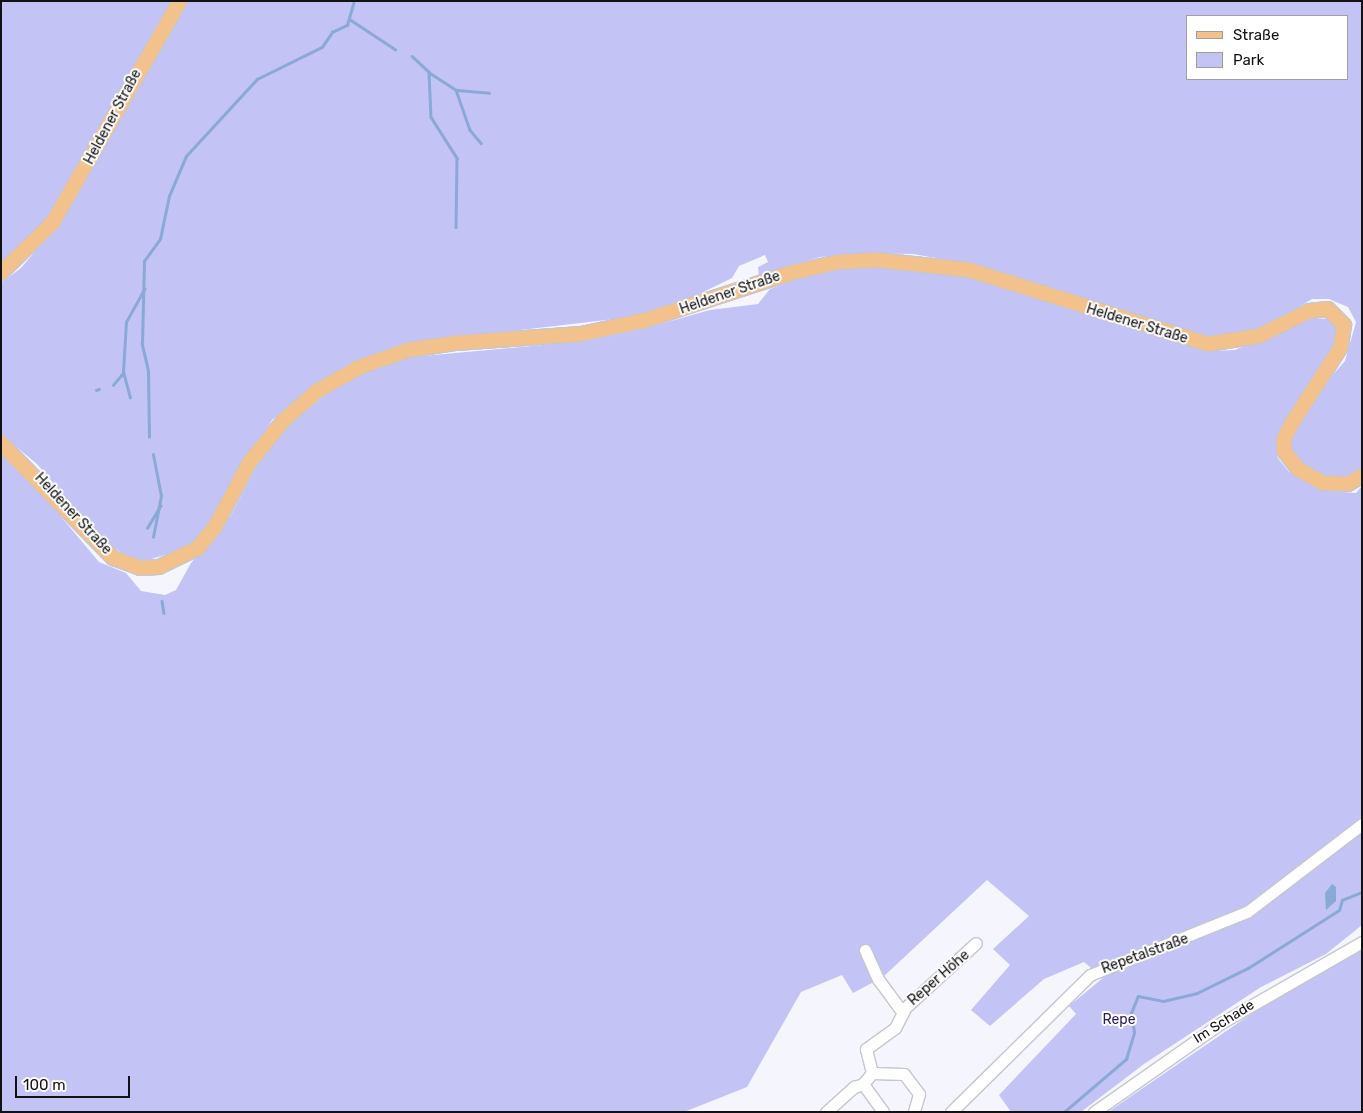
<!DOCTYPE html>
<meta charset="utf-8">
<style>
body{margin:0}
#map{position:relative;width:1363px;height:1113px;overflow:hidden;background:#f5f5fe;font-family:Rubik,sans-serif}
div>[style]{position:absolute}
.green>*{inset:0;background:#c3c3f5}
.water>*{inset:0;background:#8aa9d6}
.stream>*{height:2.5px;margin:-1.25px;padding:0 1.25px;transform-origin:1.25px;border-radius:1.25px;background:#8aa9d6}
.roads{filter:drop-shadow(1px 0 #c6c6cf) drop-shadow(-1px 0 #c6c6cf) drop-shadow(0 1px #c6c6cf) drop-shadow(0 -1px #c6c6cf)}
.minor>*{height:11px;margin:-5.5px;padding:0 5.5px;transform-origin:5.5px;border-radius:5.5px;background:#fff}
.major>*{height:14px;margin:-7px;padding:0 7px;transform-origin:7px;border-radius:7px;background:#f3c28c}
span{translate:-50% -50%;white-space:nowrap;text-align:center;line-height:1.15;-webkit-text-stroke:4px #fff;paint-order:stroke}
.street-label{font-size:14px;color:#121215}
.park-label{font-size:14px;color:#261d5a}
.frame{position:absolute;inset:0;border:2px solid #121215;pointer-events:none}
.legend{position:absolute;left:1186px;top:15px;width:162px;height:65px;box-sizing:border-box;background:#fff;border:1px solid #a0a0a1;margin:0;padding:6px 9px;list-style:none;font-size:15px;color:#121215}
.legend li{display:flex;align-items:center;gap:10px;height:25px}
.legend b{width:25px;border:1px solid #a0a0a1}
.scale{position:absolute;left:15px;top:1076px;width:115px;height:22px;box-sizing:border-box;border:2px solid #121215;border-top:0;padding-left:6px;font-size:15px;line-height:18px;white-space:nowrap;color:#121215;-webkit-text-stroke:4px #fff;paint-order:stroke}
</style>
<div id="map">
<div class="green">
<div style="clip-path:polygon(1px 1px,174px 1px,56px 207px,39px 230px,1px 263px)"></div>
<div style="clip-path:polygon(evenodd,189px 1px,1362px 1px,1362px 468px,1340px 479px,1323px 478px,1291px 455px,1290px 442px,1298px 424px,1315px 395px,1345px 361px,1356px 322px,1348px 307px,1329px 299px,1312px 299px,1264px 328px,1232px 337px,1207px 337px,982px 266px,913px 254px,860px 253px,820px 257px,759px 276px,758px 267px,768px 262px,765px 255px,739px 266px,732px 278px,689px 299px,631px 317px,401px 344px,350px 363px,310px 388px,272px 420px,206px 528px,187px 548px,145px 561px,122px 553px,102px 540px,37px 464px,1px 434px,1px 283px,21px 268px,64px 217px,129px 97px,189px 1px,1187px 16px,1347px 16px,1347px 79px,1187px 79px,1187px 16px)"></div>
<div style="clip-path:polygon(875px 265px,940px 272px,1008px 287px,1210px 351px,1235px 350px,1308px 318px,1331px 319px,1338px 331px,1337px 346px,1276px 440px,1277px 457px,1289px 472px,1319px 490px,1356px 493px,1362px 486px,1362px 925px,1326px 954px,1261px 987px,1144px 1064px,1081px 1112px,1011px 1112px,999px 1095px,1076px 1014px,1069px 1006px,1103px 978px,1084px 962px,1044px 979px,990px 1026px,971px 1010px,1010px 965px,993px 949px,1029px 916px,987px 880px,883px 977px,853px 993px,842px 975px,801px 992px,747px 1087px,684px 1112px,1px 1112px,1px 454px,26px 475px,99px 562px,126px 573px,141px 591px,165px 595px,176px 590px,191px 563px,230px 517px,261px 458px,290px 424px,327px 394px,373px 368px,412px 357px,586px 341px,639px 330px,710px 310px,758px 304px,770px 289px,818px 271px)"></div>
<div style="clip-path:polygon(1362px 950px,1362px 1112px,1108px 1112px,1292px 986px)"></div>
</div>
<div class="water">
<div style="clip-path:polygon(1332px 884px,1336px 887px,1336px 901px,1326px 910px,1325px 893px)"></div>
</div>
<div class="stream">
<div style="left:351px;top:20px;width:53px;rotate:33.4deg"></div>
<div style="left:412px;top:56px;width:23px;rotate:43deg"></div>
<div style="left:429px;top:72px;width:45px;rotate:87.5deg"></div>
<div style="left:431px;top:117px;width:49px;rotate:57.6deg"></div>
<div style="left:457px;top:158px;width:69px;rotate:90.8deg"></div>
<div style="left:430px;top:73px;width:31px;rotate:33deg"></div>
<div style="left:456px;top:90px;width:42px;rotate:70.7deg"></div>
<div style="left:470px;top:130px;width:17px;rotate:50deg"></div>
<div style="left:457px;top:90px;width:32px;rotate:5deg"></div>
<div style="left:113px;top:385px;width:16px;rotate:-50deg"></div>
<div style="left:96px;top:390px;width:3px;rotate:-18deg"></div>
<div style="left:130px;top:398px;width:27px;rotate:-105deg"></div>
<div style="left:123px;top:372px;width:50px;rotate:-86.6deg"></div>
<div style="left:126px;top:322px;width:38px;rotate:-61deg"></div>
<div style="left:149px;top:437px;width:66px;rotate:-90.9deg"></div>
<div style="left:148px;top:371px;width:28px;rotate:-103deg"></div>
<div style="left:142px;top:344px;width:83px;rotate:-88.6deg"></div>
<div style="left:144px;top:261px;width:27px;rotate:-54deg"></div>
<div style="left:160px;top:239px;width:44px;rotate:-78.2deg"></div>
<div style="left:169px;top:196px;width:43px;rotate:-67deg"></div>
<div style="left:186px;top:156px;width:105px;rotate:-47.3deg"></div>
<div style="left:257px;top:79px;width:72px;rotate:-26.2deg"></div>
<div style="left:322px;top:47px;width:18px;rotate:-56deg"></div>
<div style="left:332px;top:32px;width:17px;rotate:-25deg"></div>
<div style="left:347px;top:25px;width:25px;rotate:-74deg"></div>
<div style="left:147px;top:528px;width:26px;rotate:-59deg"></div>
<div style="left:153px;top:537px;width:42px;rotate:-79deg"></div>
<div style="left:161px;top:496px;width:42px;rotate:-101deg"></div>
<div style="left:162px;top:601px;width:12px;rotate:81deg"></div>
<div style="left:1064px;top:1112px;width:82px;rotate:-40.5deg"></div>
<div style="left:1126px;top:1059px;width:28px;rotate:-73deg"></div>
<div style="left:1134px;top:1032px;width:19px;rotate:-99deg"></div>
<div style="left:1131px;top:1013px;width:18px;rotate:-68deg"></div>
<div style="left:1138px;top:996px;width:25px;rotate:11deg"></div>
<div style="left:1163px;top:1001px;width:35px;rotate:-13deg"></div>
<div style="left:1197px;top:993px;width:57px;rotate:-26.1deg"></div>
<div style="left:1248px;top:968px;width:108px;rotate:-32.5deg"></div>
<div style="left:1339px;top:910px;width:10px;rotate:-73deg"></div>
<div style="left:1342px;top:900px;width:22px;rotate:-22deg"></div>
</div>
<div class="roads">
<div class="minor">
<div style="left:865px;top:950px;width:32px;rotate:66deg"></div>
<div style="left:878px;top:979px;width:42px;rotate:53.7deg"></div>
<div style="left:872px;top:1073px;width:25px;rotate:-104deg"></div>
<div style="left:866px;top:1049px;width:36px;rotate:-36deg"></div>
<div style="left:895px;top:1028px;width:22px;rotate:-63deg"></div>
<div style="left:905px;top:1008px;width:96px;rotate:-42.5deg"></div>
<div style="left:863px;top:1084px;width:14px;rotate:-51deg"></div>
<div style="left:872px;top:1073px;width:32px;rotate:2deg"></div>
<div style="left:904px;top:1074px;width:25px;rotate:53deg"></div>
<div style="left:919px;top:1094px;width:19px;rotate:106deg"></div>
<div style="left:826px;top:1112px;width:38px;rotate:-42deg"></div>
<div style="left:854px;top:1087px;width:9px;rotate:-18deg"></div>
<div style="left:863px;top:1084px;width:34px;rotate:54deg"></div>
<div style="left:951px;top:1112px;width:195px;rotate:-44.6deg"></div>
<div style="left:1090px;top:975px;width:169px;rotate:-21.9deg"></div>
<div style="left:1247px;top:912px;width:145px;rotate:-37.4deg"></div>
<div style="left:1094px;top:1112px;width:155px;rotate:-35deg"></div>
<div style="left:1221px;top:1023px;width:163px;rotate:-29.9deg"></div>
</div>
<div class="major">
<div style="left:1px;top:273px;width:73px;rotate:-44.4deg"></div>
<div style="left:53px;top:222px;width:255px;rotate:-60.1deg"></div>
<div style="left:1px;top:443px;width:161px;rotate:45.8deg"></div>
<div style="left:113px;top:558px;width:29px;rotate:20deg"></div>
<div style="left:140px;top:568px;width:19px;rotate:-3deg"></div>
<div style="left:159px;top:567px;width:43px;rotate:-26deg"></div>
<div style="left:198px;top:548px;width:27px;rotate:-51deg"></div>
<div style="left:215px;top:527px;width:72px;rotate:-62deg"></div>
<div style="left:249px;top:463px;width:55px;rotate:-50.9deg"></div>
<div style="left:284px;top:420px;width:44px;rotate:-41.3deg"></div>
<div style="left:317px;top:391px;width:49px;rotate:-29.2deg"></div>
<div style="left:360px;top:367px;width:52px;rotate:-19.1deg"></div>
<div style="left:409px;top:350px;width:48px;rotate:-8.5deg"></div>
<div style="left:456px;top:343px;width:125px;rotate:-4.1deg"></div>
<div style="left:581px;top:334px;width:66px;rotate:-12.2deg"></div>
<div style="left:646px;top:320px;width:152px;rotate:-18deg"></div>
<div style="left:791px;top:273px;width:48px;rotate:-13.2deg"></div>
<div style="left:838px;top:262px;width:39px;rotate:-3deg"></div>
<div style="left:877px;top:260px;width:93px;rotate:6.2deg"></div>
<div style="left:969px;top:270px;width:250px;rotate:17.2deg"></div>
<div style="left:1208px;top:344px;width:52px;rotate:-8.9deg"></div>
<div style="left:1259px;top:336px;width:56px;rotate:-26.6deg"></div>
<div style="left:1309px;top:311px;width:19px;rotate:-6deg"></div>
<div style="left:1328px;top:309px;width:23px;rotate:45deg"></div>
<div style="left:1344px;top:325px;width:22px;rotate:98deg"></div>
<div style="left:1341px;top:347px;width:90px;rotate:122.8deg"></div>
<div style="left:1292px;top:423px;width:18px;rotate:117deg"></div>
<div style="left:1284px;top:439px;width:12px;rotate:90deg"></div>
<div style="left:1284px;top:451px;width:23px;rotate:52deg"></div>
<div style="left:1298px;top:469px;width:29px;rotate:29deg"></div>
<div style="left:1323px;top:483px;width:25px;rotate:2deg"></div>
<div style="left:1348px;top:484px;width:16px;rotate:-30deg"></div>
</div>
</div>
<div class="street-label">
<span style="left:113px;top:117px;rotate:-62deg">Heldener Straße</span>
<span style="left:730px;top:293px;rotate:-19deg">Heldener Straße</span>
<span style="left:1137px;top:324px;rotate:17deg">Heldener Straße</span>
<span style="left:73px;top:514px;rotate:47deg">Heldener Straße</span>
<span style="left:1145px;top:954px;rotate:-20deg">Repetalstraße</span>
<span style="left:939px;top:978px;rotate:-41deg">Reper Höhe</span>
<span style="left:1224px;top:1022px;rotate:-32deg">Im Schade</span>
</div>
<div class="park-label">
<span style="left:1119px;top:1020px">Repe</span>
</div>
<div class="frame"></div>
<ul class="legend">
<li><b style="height:6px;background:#f3c28c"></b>Straße</li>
<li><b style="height:14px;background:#c3c3f5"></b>Park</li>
</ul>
<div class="scale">100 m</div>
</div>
